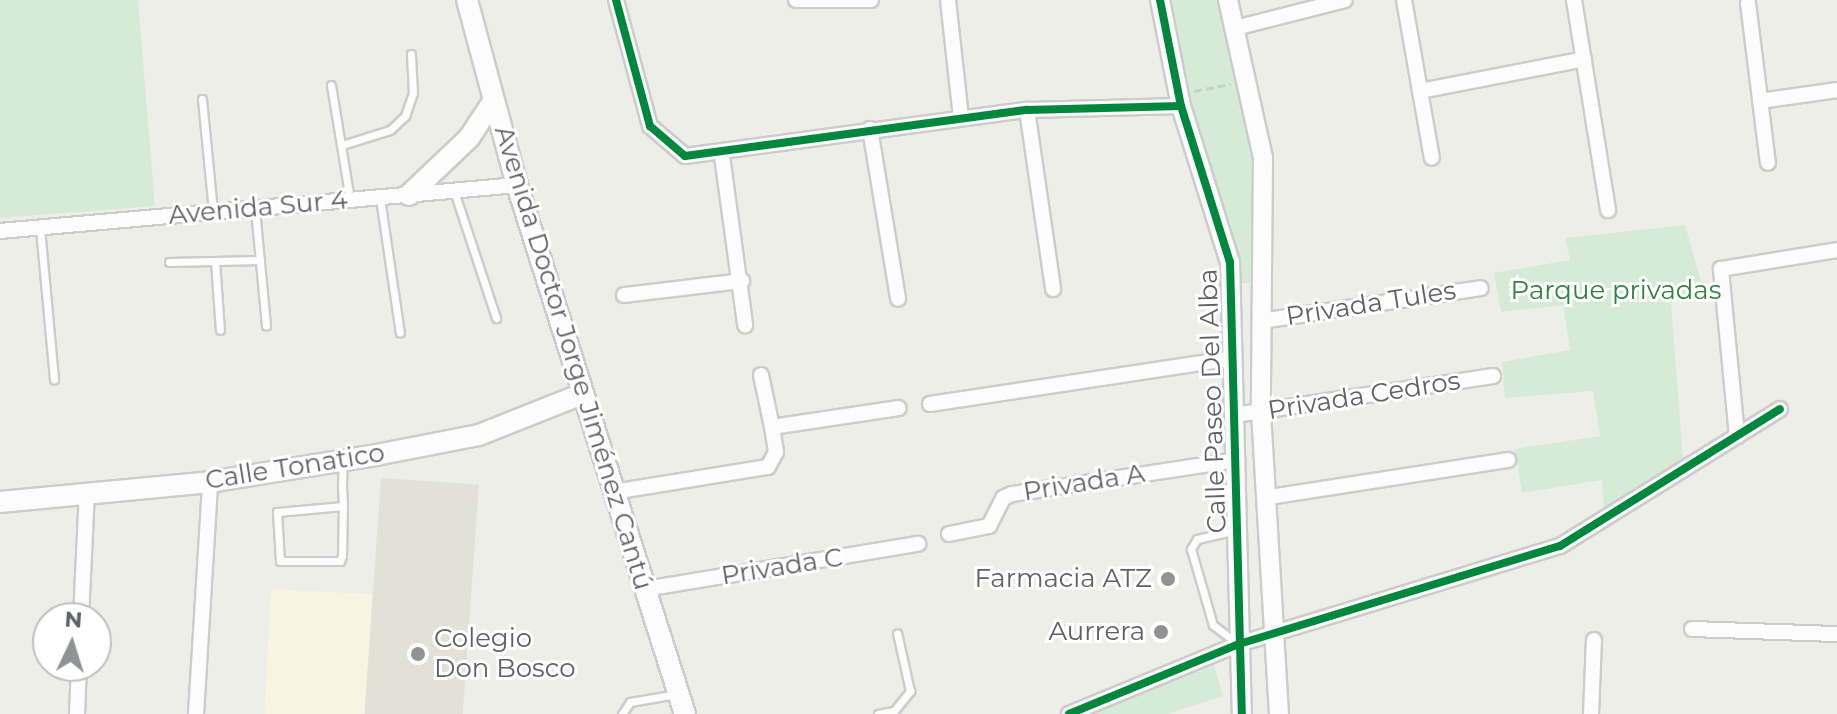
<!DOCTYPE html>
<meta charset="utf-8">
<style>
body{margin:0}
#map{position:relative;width:1837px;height:714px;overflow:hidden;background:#eeeee9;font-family:Montserrat,sans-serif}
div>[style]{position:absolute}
.commercial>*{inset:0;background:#f7f5e2;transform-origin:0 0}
.education>*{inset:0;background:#e2e1d8;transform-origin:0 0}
.green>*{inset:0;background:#d6ebd6}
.path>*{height:3px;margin-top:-1.5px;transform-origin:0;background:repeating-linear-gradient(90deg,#cacfcc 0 8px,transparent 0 12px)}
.roads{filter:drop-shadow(2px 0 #cbcccb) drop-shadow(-2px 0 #cbcccb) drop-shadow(0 2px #cbcccb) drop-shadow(0 -2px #cbcccb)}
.service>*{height:7px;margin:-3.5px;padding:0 3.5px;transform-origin:3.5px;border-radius:3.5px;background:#fcfcfc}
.minor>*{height:14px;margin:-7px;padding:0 7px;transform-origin:7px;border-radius:7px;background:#fcfcfc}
.tertiary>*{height:18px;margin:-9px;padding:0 9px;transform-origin:9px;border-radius:9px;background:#fcfcfc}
.secondary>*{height:20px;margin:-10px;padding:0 10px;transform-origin:10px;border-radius:10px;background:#fcfcfc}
.cycleway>*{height:8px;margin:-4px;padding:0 4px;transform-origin:4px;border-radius:4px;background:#00873e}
.dots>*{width:22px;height:22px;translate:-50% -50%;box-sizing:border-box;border:4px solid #fff;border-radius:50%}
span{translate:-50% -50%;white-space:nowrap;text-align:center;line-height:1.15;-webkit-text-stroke:6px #fff;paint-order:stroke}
.street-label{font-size:26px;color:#5e6167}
.park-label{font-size:26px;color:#30843d}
.poi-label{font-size:26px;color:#5e6167}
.right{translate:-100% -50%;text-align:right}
.left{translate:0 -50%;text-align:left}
.north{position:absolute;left:32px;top:602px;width:80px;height:80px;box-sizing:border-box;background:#fff;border:2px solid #bfc0c2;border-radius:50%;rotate:4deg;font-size:22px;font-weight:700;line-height:32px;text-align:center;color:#5e6167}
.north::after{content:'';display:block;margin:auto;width:28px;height:36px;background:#909294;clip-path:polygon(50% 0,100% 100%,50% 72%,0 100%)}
</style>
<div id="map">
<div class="commercial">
<div style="left:271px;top:589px;width:101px;height:125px;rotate:3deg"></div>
</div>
<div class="education">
<div style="left:381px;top:478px;width:98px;height:237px;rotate:4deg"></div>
</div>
<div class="green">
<div style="clip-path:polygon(0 0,138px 0,155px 206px,0 218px)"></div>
<div style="clip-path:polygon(1167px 0,1221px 0,1261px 157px,1257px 282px,1237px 284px)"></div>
<div style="clip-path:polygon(1685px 225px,1705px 295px,1671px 302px,1683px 458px,1604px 510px,1602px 480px,1522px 493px,1515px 449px,1600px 436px,1593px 391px,1505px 398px,1502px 362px,1570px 350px,1563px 305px,1501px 312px,1494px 273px,1570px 260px,1565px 238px)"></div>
<div style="clip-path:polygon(1214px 665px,1223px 696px,1167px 714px,1086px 714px)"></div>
</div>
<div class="path">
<div style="left:1194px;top:91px;width:37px;rotate:-11deg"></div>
</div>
<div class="roads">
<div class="service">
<div style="left:331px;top:85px;width:117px;rotate:80.6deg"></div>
<div style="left:202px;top:99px;width:114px;rotate:84.4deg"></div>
<div style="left:342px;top:145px;width:50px;rotate:-17.4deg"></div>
<div style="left:390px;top:130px;width:21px;rotate:-43deg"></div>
<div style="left:405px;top:116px;width:24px;rotate:-71deg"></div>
<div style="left:413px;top:93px;width:39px;rotate:-93deg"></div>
<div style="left:454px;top:191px;width:134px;rotate:71.7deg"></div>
<div style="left:380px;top:198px;width:136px;rotate:81.6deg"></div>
<div style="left:255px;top:209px;width:117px;rotate:84.6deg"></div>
<div style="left:40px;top:228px;width:152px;rotate:84.7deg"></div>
<div style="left:215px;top:261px;width:69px;rotate:85.9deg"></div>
<div style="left:169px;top:262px;width:91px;rotate:-1.3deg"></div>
<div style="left:343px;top:506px;width:66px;rotate:174.8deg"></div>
<div style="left:277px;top:512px;width:49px;rotate:86.5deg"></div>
<div style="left:280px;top:561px;width:60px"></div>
<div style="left:340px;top:561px;width:5px;rotate:-68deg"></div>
<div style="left:342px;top:556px;width:50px;rotate:-88.9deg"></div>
<div style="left:343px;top:506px;width:21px;rotate:-93deg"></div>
<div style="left:342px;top:485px;width:23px;rotate:-88deg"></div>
<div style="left:1236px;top:530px;width:40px;rotate:167deg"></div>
<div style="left:1197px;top:539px;width:12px;rotate:121deg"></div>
<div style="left:1191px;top:549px;width:79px;rotate:73.9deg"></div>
<div style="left:1213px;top:625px;width:30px;rotate:37deg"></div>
<div style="left:622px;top:714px;width:14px;rotate:-56deg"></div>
<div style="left:630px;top:702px;width:48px;rotate:-9.7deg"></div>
<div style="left:878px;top:714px;width:16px;rotate:-11deg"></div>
<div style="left:894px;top:711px;width:26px;rotate:-51deg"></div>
<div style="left:910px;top:691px;width:59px;rotate:-102.6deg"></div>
</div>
<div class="minor">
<div style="left:616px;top:0;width:131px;rotate:74.9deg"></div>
<div style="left:650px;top:126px;width:46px;rotate:40.6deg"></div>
<div style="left:685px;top:156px;width:345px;rotate:-7.7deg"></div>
<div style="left:1027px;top:110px;width:154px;rotate:-1.5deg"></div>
<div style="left:796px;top:0;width:75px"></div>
<div style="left:948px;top:0;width:118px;rotate:83.7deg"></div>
<div style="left:1404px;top:0;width:160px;rotate:80deg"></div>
<div style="left:1574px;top:0;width:213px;rotate:80.8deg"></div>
<div style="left:1748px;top:3px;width:161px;rotate:82.9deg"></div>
<div style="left:1239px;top:27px;width:109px;rotate:-14.3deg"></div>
<div style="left:1420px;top:91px;width:167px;rotate:-11deg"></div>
<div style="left:1760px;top:101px;width:78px;rotate:-8.1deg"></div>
<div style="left:1027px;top:110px;width:181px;rotate:81.7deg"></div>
<div style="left:870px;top:129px;width:172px;rotate:80.6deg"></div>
<div style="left:722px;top:156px;width:171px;rotate:82.2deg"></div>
<div style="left:0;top:231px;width:519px;rotate:-5.08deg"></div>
<div style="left:624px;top:295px;width:119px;rotate:-6.8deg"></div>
<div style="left:1261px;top:321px;width:222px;rotate:-8.5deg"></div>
<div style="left:761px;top:375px;width:53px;rotate:78.1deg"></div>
<div style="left:930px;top:404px;width:307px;rotate:-8.6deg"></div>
<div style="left:1235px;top:415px;width:261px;rotate:-8.6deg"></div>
<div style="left:1737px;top:436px;width:168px;rotate:-95.5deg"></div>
<div style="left:1721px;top:269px;width:118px;rotate:-9.3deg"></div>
<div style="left:613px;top:492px;width:157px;rotate:-9.2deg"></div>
<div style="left:768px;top:467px;width:17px;rotate:-62deg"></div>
<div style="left:776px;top:452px;width:25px;rotate:-99deg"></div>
<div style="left:772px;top:427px;width:128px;rotate:-8.5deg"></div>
<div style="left:1269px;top:497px;width:242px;rotate:-8.8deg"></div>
<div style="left:949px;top:534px;width:41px;rotate:-11.3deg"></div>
<div style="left:989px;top:526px;width:31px;rotate:-63deg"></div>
<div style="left:1003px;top:498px;width:10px;rotate:-24deg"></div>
<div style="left:1012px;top:494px;width:228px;rotate:-8.6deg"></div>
<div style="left:645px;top:589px;width:277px;rotate:-9.4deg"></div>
<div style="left:81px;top:618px;width:126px;rotate:-87.3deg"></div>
<div style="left:1692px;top:629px;width:145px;rotate:2deg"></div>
<div style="left:77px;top:714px;width:48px;rotate:-87.6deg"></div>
<div style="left:196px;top:714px;width:232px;rotate:-86.5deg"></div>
<div style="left:1069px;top:714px;width:184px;rotate:-22.4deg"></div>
<div style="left:1239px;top:644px;width:336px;rotate:-17deg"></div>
<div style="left:1560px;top:546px;width:259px;rotate:-31.9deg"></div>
<div style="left:1591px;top:714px;width:74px;rotate:-87.7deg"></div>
</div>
<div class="tertiary">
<div style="left:1160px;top:0;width:108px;rotate:78.8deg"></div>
<div style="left:1181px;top:106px;width:164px;rotate:72.6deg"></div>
<div style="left:1230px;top:262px;width:452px;rotate:88.5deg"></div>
<div style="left:1228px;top:0;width:162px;rotate:77.5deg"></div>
<div style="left:1263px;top:158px;width:254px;rotate:90.5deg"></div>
<div style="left:1261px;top:412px;width:303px;rotate:86.6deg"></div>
</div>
<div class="secondary">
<div style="left:467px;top:0;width:192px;rotate:74.9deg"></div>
<div style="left:517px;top:185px;width:555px;rotate:72.38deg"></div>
<div style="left:409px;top:195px;width:83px;rotate:-43.5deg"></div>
<div style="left:469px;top:138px;width:45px;rotate:-56.7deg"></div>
<div style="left:0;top:502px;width:211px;rotate:-5.4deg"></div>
<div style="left:210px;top:482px;width:163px;rotate:-9.2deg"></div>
<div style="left:371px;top:456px;width:110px;rotate:-11deg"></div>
<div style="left:479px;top:435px;width:111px;rotate:-21.7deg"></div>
</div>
</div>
<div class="cycleway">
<div style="left:616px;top:0;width:131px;rotate:74.9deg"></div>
<div style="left:650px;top:126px;width:46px;rotate:40.6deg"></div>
<div style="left:685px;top:156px;width:345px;rotate:-7.7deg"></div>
<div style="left:1027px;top:110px;width:154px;rotate:-1.5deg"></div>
<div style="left:1160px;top:0;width:108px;rotate:78.8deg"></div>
<div style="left:1181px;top:106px;width:164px;rotate:72.6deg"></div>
<div style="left:1230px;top:262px;width:452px;rotate:88.5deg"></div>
<div style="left:1069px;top:714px;width:184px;rotate:-22.4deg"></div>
<div style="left:1239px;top:644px;width:336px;rotate:-17deg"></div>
<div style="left:1560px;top:546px;width:259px;rotate:-31.9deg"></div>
</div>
<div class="dots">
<div style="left:1168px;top:579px;background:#909294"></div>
<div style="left:1161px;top:632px;background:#909294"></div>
<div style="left:418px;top:654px;background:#909294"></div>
</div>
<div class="street-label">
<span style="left:258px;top:208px;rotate:-5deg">Avenida Sur 4</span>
<span style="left:1371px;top:304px;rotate:-9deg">Privada Tules</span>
<span style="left:573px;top:358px;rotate:73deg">Avenida Doctor Jorge Jiménez Cantú</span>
<span style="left:1364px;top:396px;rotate:-9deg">Privada Cedros</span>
<span style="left:1213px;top:401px;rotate:-92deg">Calle Paseo Del Alba</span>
<span style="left:295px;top:467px;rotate:-9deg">Calle Tonatico</span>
<span style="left:1084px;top:483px;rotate:-9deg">Privada A</span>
<span style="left:782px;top:567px;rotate:-9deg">Privada C</span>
</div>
<div class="park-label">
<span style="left:1616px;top:291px">Parque privadas</span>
</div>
<div class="poi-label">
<span class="right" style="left:1152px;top:579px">Farmacia ATZ</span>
<span class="right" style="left:1145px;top:632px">Aurrera</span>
<span class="left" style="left:434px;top:654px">Colegio<br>Don Bosco</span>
</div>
<div class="north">N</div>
</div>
